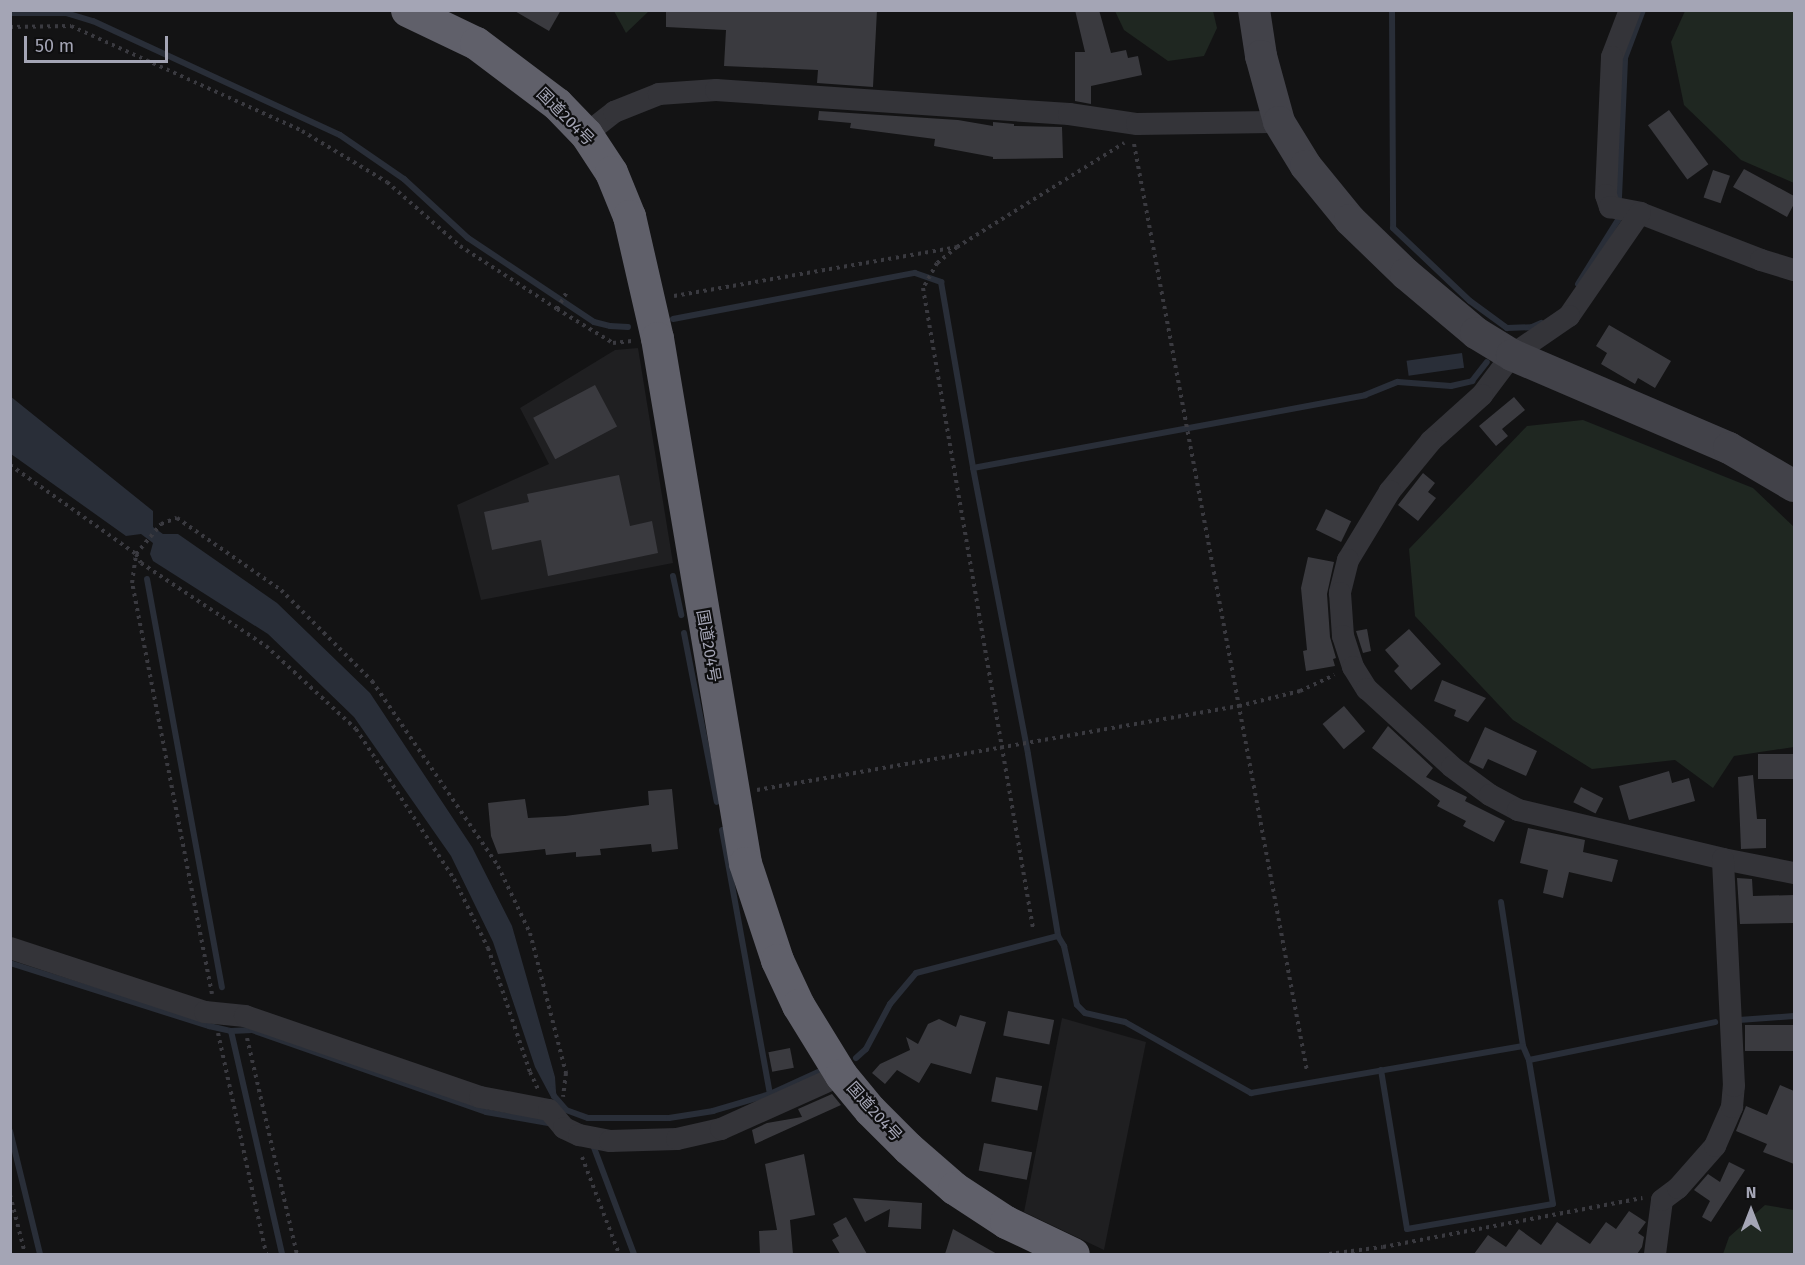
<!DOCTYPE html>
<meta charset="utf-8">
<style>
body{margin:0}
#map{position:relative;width:1805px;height:1265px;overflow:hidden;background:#131314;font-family:"Fira Sans","Noto Sans JP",sans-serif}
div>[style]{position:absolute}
.built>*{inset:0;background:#1f1f21}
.green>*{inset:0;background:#1f2721}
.water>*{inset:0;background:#292e38;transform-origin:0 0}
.stream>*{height:6px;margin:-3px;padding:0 3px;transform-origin:3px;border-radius:3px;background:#292e38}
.building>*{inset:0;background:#3a3a3f;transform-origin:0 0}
.path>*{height:4px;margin-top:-2px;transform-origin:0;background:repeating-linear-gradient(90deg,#3a3a40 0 3px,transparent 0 7.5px)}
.street>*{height:22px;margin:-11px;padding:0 11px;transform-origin:11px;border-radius:11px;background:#343439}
.secondary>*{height:32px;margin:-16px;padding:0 16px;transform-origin:16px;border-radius:16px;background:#424249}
.highway>*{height:33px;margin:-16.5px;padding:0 16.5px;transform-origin:16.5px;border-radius:16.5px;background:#60606a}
span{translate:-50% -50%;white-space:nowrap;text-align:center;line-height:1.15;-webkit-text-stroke:4.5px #0e0e0f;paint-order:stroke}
.street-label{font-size:16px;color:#a4a5b5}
.frame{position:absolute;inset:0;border:12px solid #a4a5b5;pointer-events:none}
.north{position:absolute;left:1721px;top:1181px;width:60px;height:60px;-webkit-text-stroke:4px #0e0e0f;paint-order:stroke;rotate:0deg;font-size:16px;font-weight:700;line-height:24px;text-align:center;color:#a4a5b5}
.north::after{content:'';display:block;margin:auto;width:21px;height:27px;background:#a4a5b5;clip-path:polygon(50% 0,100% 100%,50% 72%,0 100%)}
.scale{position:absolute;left:24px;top:36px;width:144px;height:27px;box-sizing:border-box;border:3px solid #a4a5b5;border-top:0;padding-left:8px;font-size:18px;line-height:21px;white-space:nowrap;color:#a4a5b5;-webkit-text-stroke:4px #0e0e0f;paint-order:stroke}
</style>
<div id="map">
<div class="built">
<div style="clip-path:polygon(638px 348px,673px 563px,481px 600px,457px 505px,549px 464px,520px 408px,615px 350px)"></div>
<div style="clip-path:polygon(1062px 1018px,1146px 1042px,1104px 1250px,1024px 1212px)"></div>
</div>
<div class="green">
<div style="clip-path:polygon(614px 11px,649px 11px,626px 33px)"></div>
<div style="clip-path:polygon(1115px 11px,1213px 11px,1217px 28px,1204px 56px,1168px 61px,1124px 30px)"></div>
<div style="clip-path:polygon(1685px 11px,1794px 11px,1794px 183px,1741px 160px,1684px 105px,1671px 42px)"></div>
<div style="clip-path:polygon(1583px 420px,1753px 488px,1794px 527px,1794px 747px,1734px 756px,1713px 788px,1675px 760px,1592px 769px,1513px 720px,1415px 616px,1409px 549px,1527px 426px)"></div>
<div style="clip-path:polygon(1765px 1205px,1794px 1210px,1794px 1254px,1723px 1254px,1729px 1237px)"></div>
</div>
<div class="water">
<div style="left:1462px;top:353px;width:15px;height:56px;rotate:82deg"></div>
<div style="clip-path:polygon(10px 396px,153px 511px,153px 527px,163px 534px,178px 534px,277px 603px,370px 693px,472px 847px,512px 926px,555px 1077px,556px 1092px,552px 1099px,535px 1067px,493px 942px,451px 856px,354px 717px,268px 634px,153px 561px,150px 554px,153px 543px,141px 534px,126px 536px,11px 454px)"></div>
</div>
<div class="stream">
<div style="left:1392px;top:10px;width:218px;rotate:89.7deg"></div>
<div style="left:1393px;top:228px;width:106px;rotate:43.5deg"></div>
<div style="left:1470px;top:301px;width:46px;rotate:36.1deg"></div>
<div style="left:1507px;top:328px;width:25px;rotate:-2deg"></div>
<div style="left:1532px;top:327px;width:10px;rotate:-24deg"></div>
<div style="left:10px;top:13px;width:56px"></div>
<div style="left:66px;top:13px;width:28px;rotate:17deg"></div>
<div style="left:93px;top:21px;width:272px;rotate:24.8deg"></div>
<div style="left:340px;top:135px;width:78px;rotate:34.5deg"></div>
<div style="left:404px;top:179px;width:87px;rotate:42.7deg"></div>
<div style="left:468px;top:238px;width:151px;rotate:33.7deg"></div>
<div style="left:594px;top:322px;width:16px;rotate:14deg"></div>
<div style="left:610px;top:326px;width:18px;rotate:3deg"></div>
<div style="left:1578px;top:284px;width:75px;rotate:-58deg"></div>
<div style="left:1618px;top:220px;width:162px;rotate:-87.5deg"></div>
<div style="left:1625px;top:58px;width:51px;rotate:-69.4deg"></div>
<div style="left:673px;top:319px;width:246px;rotate:-10.8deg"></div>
<div style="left:915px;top:273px;width:28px;rotate:19deg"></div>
<div style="left:941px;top:282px;width:189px;rotate:80.2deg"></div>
<div style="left:973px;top:468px;width:291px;rotate:79.1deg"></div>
<div style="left:1028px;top:754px;width:184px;rotate:80.6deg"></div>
<div style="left:1058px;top:936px;width:12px;rotate:59deg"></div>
<div style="left:1064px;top:946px;width:60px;rotate:77.6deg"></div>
<div style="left:1077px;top:1005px;width:11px;rotate:45deg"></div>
<div style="left:1085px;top:1013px;width:41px;rotate:12.7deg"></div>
<div style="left:1125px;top:1022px;width:145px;rotate:29.4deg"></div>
<div style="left:1251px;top:1093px;width:276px;rotate:-9.8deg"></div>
<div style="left:973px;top:468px;width:399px;rotate:-10.5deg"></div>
<div style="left:1365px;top:395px;width:35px;rotate:-22deg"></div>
<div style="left:1398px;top:382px;width:53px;rotate:4.3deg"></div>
<div style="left:1451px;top:386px;width:22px;rotate:-13deg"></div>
<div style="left:1472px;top:381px;width:24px;rotate:-52deg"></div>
<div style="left:673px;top:576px;width:40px;rotate:78deg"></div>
<div style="left:147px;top:579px;width:415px;rotate:79.6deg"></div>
<div style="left:684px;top:633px;width:172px;rotate:79deg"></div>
<div style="left:722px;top:830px;width:268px;rotate:79.7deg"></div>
<div style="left:1501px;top:902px;width:146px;rotate:81.3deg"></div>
<div style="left:1523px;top:1046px;width:15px;rotate:67deg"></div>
<div style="left:1529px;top:1060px;width:190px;rotate:-11.5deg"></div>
<div style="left:10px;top:963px;width:209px;rotate:17.6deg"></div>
<div style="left:209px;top:1026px;width:23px;rotate:13deg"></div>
<div style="left:231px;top:1031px;width:21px;rotate:-3deg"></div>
<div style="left:252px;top:1030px;width:248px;rotate:19.3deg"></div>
<div style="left:486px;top:1112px;width:69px;rotate:10deg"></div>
<div style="left:1739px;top:1020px;width:55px;rotate:-4.2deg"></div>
<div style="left:231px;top:1031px;width:229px;rotate:77.1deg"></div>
<div style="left:856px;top:1058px;width:13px;rotate:-42deg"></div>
<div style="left:866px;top:1049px;width:51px;rotate:-61.9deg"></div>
<div style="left:890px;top:1004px;width:40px;rotate:-50deg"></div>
<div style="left:916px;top:973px;width:147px;rotate:-14.6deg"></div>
<div style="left:1381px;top:1070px;width:161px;rotate:80.7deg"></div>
<div style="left:1407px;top:1229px;width:148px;rotate:-9.7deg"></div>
<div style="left:1553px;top:1204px;width:146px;rotate:-99.5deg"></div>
<div style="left:552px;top:1089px;width:7px;rotate:74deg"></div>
<div style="left:554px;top:1096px;width:18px;rotate:49deg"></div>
<div style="left:566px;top:1110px;width:23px;rotate:20deg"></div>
<div style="left:588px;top:1118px;width:81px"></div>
<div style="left:669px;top:1118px;width:45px;rotate:-9deg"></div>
<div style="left:713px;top:1111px;width:59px;rotate:-16.6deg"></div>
<div style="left:770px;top:1094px;width:53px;rotate:-24.6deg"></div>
<div style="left:10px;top:1131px;width:127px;rotate:76.3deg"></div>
<div style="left:593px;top:1145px;width:116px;rotate:69.4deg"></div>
</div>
<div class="building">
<div style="clip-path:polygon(513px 10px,561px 10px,549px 31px)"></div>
<div style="clip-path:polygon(694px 10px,877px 10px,873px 87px,817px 83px,818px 70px,724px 66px,726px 30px,666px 27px,666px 11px)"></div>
<div style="clip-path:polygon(1075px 10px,1099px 10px,1111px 53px,1126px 50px,1128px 58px,1138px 56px,1142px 75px,1091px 86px,1091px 104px,1075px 101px,1075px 52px,1085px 52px)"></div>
<div style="left:1669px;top:110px;width:67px;height:26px;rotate:54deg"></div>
<div style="clip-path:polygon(819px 111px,958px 120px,993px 126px,993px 122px,1014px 124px,1014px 126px,1062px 127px,1063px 158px,993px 159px,993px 157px,934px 146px,935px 139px,850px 128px,851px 123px,818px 120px)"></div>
<div style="clip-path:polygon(1744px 169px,1794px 196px,1794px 204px,1787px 217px,1733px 187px)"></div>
<div style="left:1713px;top:170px;width:18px;height:29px;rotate:19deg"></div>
<div style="clip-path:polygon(1609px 325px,1671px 361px,1655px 388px,1638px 378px,1635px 384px,1601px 364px,1607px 353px,1596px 346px)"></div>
<div style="left:595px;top:385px;width:47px;height:70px;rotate:62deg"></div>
<div style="clip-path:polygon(1514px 397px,1525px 410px,1502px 429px,1508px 436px,1496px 446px,1479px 426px)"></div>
<div style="clip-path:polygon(1423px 473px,1435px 483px,1428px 492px,1436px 498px,1418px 521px,1398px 505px)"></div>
<div style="clip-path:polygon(619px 475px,630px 526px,652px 521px,658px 553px,548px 576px,541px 540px,492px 550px,484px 512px,529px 502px,527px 494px)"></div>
<div style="left:1326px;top:509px;width:28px;height:23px;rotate:26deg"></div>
<div style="clip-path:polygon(1308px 557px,1334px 562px,1327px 594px,1330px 637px,1336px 658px,1333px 659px,1335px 666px,1306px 671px,1303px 651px,1307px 650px,1301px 588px)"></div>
<div style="clip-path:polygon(1367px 629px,1371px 651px,1363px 653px,1356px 631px)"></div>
<div style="clip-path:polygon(1409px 629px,1441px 664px,1411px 690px,1394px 671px,1399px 666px,1385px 650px)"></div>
<div style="clip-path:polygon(1442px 680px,1486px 698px,1468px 722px,1454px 716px,1456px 710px,1434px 701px)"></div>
<div style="left:1344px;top:706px;width:33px;height:28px;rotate:50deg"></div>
<div style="clip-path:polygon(1388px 726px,1433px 768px,1426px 777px,1467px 797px,1465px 801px,1505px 821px,1494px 842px,1463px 826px,1466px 821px,1437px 806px,1440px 801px,1372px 748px)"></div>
<div style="clip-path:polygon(1485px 727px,1537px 751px,1526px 776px,1488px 759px,1483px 769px,1469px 762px)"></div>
<div style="left:1794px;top:754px;width:25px;height:36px;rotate:90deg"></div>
<div style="clip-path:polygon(1669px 771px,1672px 783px,1689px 778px,1695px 801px,1629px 820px,1619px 786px)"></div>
<div style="clip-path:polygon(1753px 775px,1757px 819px,1766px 819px,1766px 848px,1741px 849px,1738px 777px)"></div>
<div style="left:1581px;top:787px;width:25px;height:17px;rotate:27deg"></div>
<div style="clip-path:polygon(672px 789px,678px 849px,652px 852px,651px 844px,600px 849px,601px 855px,576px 857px,576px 852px,546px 855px,545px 849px,498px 854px,491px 836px,488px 803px,525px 799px,528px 818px,565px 816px,649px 805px,648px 791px)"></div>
<div style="clip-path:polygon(1528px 828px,1585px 840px,1583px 852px,1618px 860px,1612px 882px,1569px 872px,1563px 898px,1543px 893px,1548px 870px,1520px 863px)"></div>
<div style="clip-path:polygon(1737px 878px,1752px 879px,1753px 896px,1794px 895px,1794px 923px,1740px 924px)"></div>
<div style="left:1008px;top:1011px;width:47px;height:25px;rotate:11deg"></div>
<div style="clip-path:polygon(960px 1015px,986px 1022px,971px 1074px,931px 1063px,919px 1083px,897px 1070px,885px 1084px,872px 1073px,880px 1064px,910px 1050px,906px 1037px,918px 1044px,928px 1024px,939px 1019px,956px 1027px)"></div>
<div style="left:1794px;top:1025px;width:26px;height:49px;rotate:90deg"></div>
<div style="left:790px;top:1048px;width:20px;height:22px;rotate:79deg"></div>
<div style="left:996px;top:1077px;width:47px;height:25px;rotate:11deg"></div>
<div style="clip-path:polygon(1780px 1085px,1794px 1091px,1794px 1164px,1763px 1152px,1767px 1144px,1736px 1131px,1746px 1106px,1767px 1115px)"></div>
<div style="clip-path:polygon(832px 1094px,841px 1105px,755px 1144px,752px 1130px,767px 1123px,802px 1117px,798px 1109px)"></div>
<div style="left:984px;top:1143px;width:49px;height:28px;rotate:11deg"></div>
<div style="clip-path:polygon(804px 1154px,815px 1215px,790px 1220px,793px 1254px,760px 1254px,759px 1231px,777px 1230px,765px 1164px)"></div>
<div style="clip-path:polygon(1729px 1162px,1745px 1170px,1711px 1222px,1702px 1217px,1710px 1201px,1694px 1190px,1708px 1174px,1720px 1182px)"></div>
<div style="clip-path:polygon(853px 1198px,922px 1203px,921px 1229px,888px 1227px,890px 1209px,865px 1222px)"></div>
<div style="clip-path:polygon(1629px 1211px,1646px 1222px,1638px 1233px,1644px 1237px,1642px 1247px,1637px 1254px,1474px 1254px,1488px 1235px,1506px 1247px,1519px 1229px,1541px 1245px,1557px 1222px,1590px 1244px,1606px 1222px,1616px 1229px)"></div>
<div style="clip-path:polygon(846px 1217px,867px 1254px,840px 1254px,832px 1240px,839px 1236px,833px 1224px)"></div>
<div style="clip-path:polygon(953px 1229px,997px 1254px,945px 1254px)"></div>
</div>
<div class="path">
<div style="left:10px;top:27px;width:61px;rotate:-0.9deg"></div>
<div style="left:71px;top:26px;width:254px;rotate:24.4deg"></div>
<div style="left:302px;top:131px;width:99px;rotate:31deg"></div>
<div style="left:387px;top:182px;width:97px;rotate:41.2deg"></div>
<div style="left:460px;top:246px;width:116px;rotate:33deg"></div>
<div style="left:557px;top:309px;width:66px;rotate:31.3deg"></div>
<div style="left:613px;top:343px;width:19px;rotate:-6deg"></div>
<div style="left:1134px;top:144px;width:943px;rotate:79.43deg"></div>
<div style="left:957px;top:247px;width:26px;rotate:141deg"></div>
<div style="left:937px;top:263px;width:29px;rotate:119deg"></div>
<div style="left:923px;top:288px;width:649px;rotate:80.25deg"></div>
<div style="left:674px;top:296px;width:287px;rotate:-9.8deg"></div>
<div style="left:957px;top:247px;width:197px;rotate:-31.9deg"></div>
<div style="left:557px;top:309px;width:20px;rotate:-60deg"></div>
<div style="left:10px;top:465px;width:154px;rotate:35.2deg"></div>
<div style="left:136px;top:554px;width:10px;rotate:61deg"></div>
<div style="left:141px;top:563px;width:150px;rotate:33.6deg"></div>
<div style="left:266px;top:646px;width:122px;rotate:42.7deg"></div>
<div style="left:356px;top:729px;width:179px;rotate:56.8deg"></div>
<div style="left:454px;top:879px;width:77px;rotate:63.8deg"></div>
<div style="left:488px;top:948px;width:131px;rotate:71.3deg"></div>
<div style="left:530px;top:1072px;width:19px;rotate:65deg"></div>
<div style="left:757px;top:790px;width:489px;rotate:-9.9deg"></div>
<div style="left:1239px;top:706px;width:63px;rotate:-13.8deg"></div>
<div style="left:1300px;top:691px;width:38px;rotate:-25deg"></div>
<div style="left:212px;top:994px;width:419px;rotate:-101deg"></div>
<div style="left:132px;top:583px;width:29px;rotate:-82deg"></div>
<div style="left:136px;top:554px;width:39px;rotate:-50deg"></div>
<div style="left:161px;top:524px;width:17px;rotate:-21deg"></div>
<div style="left:177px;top:518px;width:126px;rotate:34.7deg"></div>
<div style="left:281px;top:590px;width:129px;rotate:45deg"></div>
<div style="left:372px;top:681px;width:224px;rotate:55.7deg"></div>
<div style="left:498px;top:866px;width:74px;rotate:64.5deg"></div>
<div style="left:530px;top:933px;width:145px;rotate:75.6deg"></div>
<div style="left:566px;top:1073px;width:24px;rotate:97deg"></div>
<div style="left:218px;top:1033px;width:226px;rotate:77.7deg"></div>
<div style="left:247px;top:1038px;width:222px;rotate:77deg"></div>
<div style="left:582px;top:1157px;width:104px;rotate:69.1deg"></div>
<div style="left:10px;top:1195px;width:61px;rotate:75.7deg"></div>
<div style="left:1329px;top:1254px;width:54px;rotate:-7.4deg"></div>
<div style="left:1383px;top:1247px;width:264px;rotate:-10.7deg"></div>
</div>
<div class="street">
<div style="left:1630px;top:10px;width:50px;rotate:111deg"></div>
<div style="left:1612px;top:57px;width:138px;rotate:92.5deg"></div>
<div style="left:1606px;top:195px;width:13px;rotate:72deg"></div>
<div style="left:1610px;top:207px;width:31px;rotate:11deg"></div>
<div style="left:1640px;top:213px;width:130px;rotate:21.2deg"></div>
<div style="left:1761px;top:260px;width:34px;rotate:17deg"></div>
<div style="left:586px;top:134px;width:36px;rotate:-38deg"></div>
<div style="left:614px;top:112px;width:48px;rotate:-21.8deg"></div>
<div style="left:659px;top:94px;width:57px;rotate:-4deg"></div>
<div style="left:716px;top:90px;width:354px;rotate:3.9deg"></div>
<div style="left:1069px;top:114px;width:69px;rotate:8.4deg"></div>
<div style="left:1137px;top:124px;width:142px;rotate:-0.8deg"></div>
<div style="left:1640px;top:213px;width:125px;rotate:124.6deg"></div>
<div style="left:1569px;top:316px;width:69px;rotate:145.6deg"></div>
<div style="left:1512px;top:355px;width:50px;rotate:126.9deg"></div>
<div style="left:1482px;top:395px;width:69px;rotate:138deg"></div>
<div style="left:1431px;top:441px;width:65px;rotate:129.4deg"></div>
<div style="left:1390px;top:491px;width:81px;rotate:121.3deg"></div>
<div style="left:1348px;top:560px;width:34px;rotate:104deg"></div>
<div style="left:1340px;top:593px;width:43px;rotate:86deg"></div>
<div style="left:1343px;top:636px;width:33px;rotate:72deg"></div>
<div style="left:1353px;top:667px;width:26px;rotate:58deg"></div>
<div style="left:1367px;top:689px;width:115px;rotate:42.5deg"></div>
<div style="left:1452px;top:767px;width:47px;rotate:36.4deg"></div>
<div style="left:1490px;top:795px;width:32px;rotate:28deg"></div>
<div style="left:1518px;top:810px;width:211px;rotate:13.4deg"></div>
<div style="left:1723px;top:859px;width:72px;rotate:11.2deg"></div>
<div style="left:10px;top:948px;width:205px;rotate:18.2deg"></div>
<div style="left:205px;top:1012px;width:40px;rotate:5.7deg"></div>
<div style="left:245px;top:1016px;width:249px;rotate:19deg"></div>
<div style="left:480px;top:1097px;width:70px;rotate:10.7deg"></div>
<div style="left:549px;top:1110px;width:23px;rotate:50deg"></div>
<div style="left:564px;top:1128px;width:17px;rotate:25deg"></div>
<div style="left:579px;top:1135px;width:32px;rotate:11deg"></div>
<div style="left:610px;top:1141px;width:67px;rotate:-1.7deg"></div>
<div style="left:677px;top:1139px;width:45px;rotate:-12.8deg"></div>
<div style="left:721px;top:1129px;width:132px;rotate:-24.2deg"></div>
<div style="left:1655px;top:1254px;width:54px;rotate:-82.6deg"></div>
<div style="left:1662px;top:1200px;width:20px;rotate:-37deg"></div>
<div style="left:1678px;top:1188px;width:56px;rotate:-48.6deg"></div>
<div style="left:1715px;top:1146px;width:43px;rotate:-66.4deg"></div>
<div style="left:1732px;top:1107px;width:21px;rotate:-85deg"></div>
<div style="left:1734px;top:1086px;width:227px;rotate:-92.8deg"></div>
</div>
<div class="secondary">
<div style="left:1254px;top:10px;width:47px;rotate:81.3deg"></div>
<div style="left:1261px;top:56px;width:68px;rotate:74.7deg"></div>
<div style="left:1279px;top:122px;width:52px;rotate:58.5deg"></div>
<div style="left:1306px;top:166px;width:70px;rotate:50.8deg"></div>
<div style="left:1350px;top:220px;width:78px;rotate:44deg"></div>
<div style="left:1406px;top:274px;width:92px;rotate:40.1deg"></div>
<div style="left:1476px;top:333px;width:42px;rotate:31.4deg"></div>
<div style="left:1512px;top:355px;width:236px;rotate:23.2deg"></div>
<div style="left:1729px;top:448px;width:75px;rotate:30.3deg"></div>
</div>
<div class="highway">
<div style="left:407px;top:10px;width:76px;rotate:25.6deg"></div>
<div style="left:476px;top:43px;width:101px;rotate:37deg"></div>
<div style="left:557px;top:104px;width:42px;rotate:46deg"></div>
<div style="left:586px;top:134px;width:45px;rotate:56.7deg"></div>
<div style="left:611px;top:172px;width:48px;rotate:67.8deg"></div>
<div style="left:629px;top:216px;width:125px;rotate:77.1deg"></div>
<div style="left:657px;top:338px;width:532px;rotate:80.48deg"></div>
<div style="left:745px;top:863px;width:102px;rotate:71.7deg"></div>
<div style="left:777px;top:960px;width:50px;rotate:65deg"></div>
<div style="left:798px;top:1005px;width:82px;rotate:58.4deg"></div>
<div style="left:841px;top:1075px;width:45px;rotate:50.4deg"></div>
<div style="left:870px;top:1110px;width:54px;rotate:45deg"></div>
<div style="left:908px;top:1148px;width:61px;rotate:41deg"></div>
<div style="left:954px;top:1188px;width:62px;rotate:33.2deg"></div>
<div style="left:1006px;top:1222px;width:74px;rotate:25.5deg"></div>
</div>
<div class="street-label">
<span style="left:565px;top:117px;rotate:45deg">国道204号</span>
<span style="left:708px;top:646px;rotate:80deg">国道204号</span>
<span style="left:874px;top:1112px;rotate:48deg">国道204号</span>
</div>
<div class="frame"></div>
<div class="north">N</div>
<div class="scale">50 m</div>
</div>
